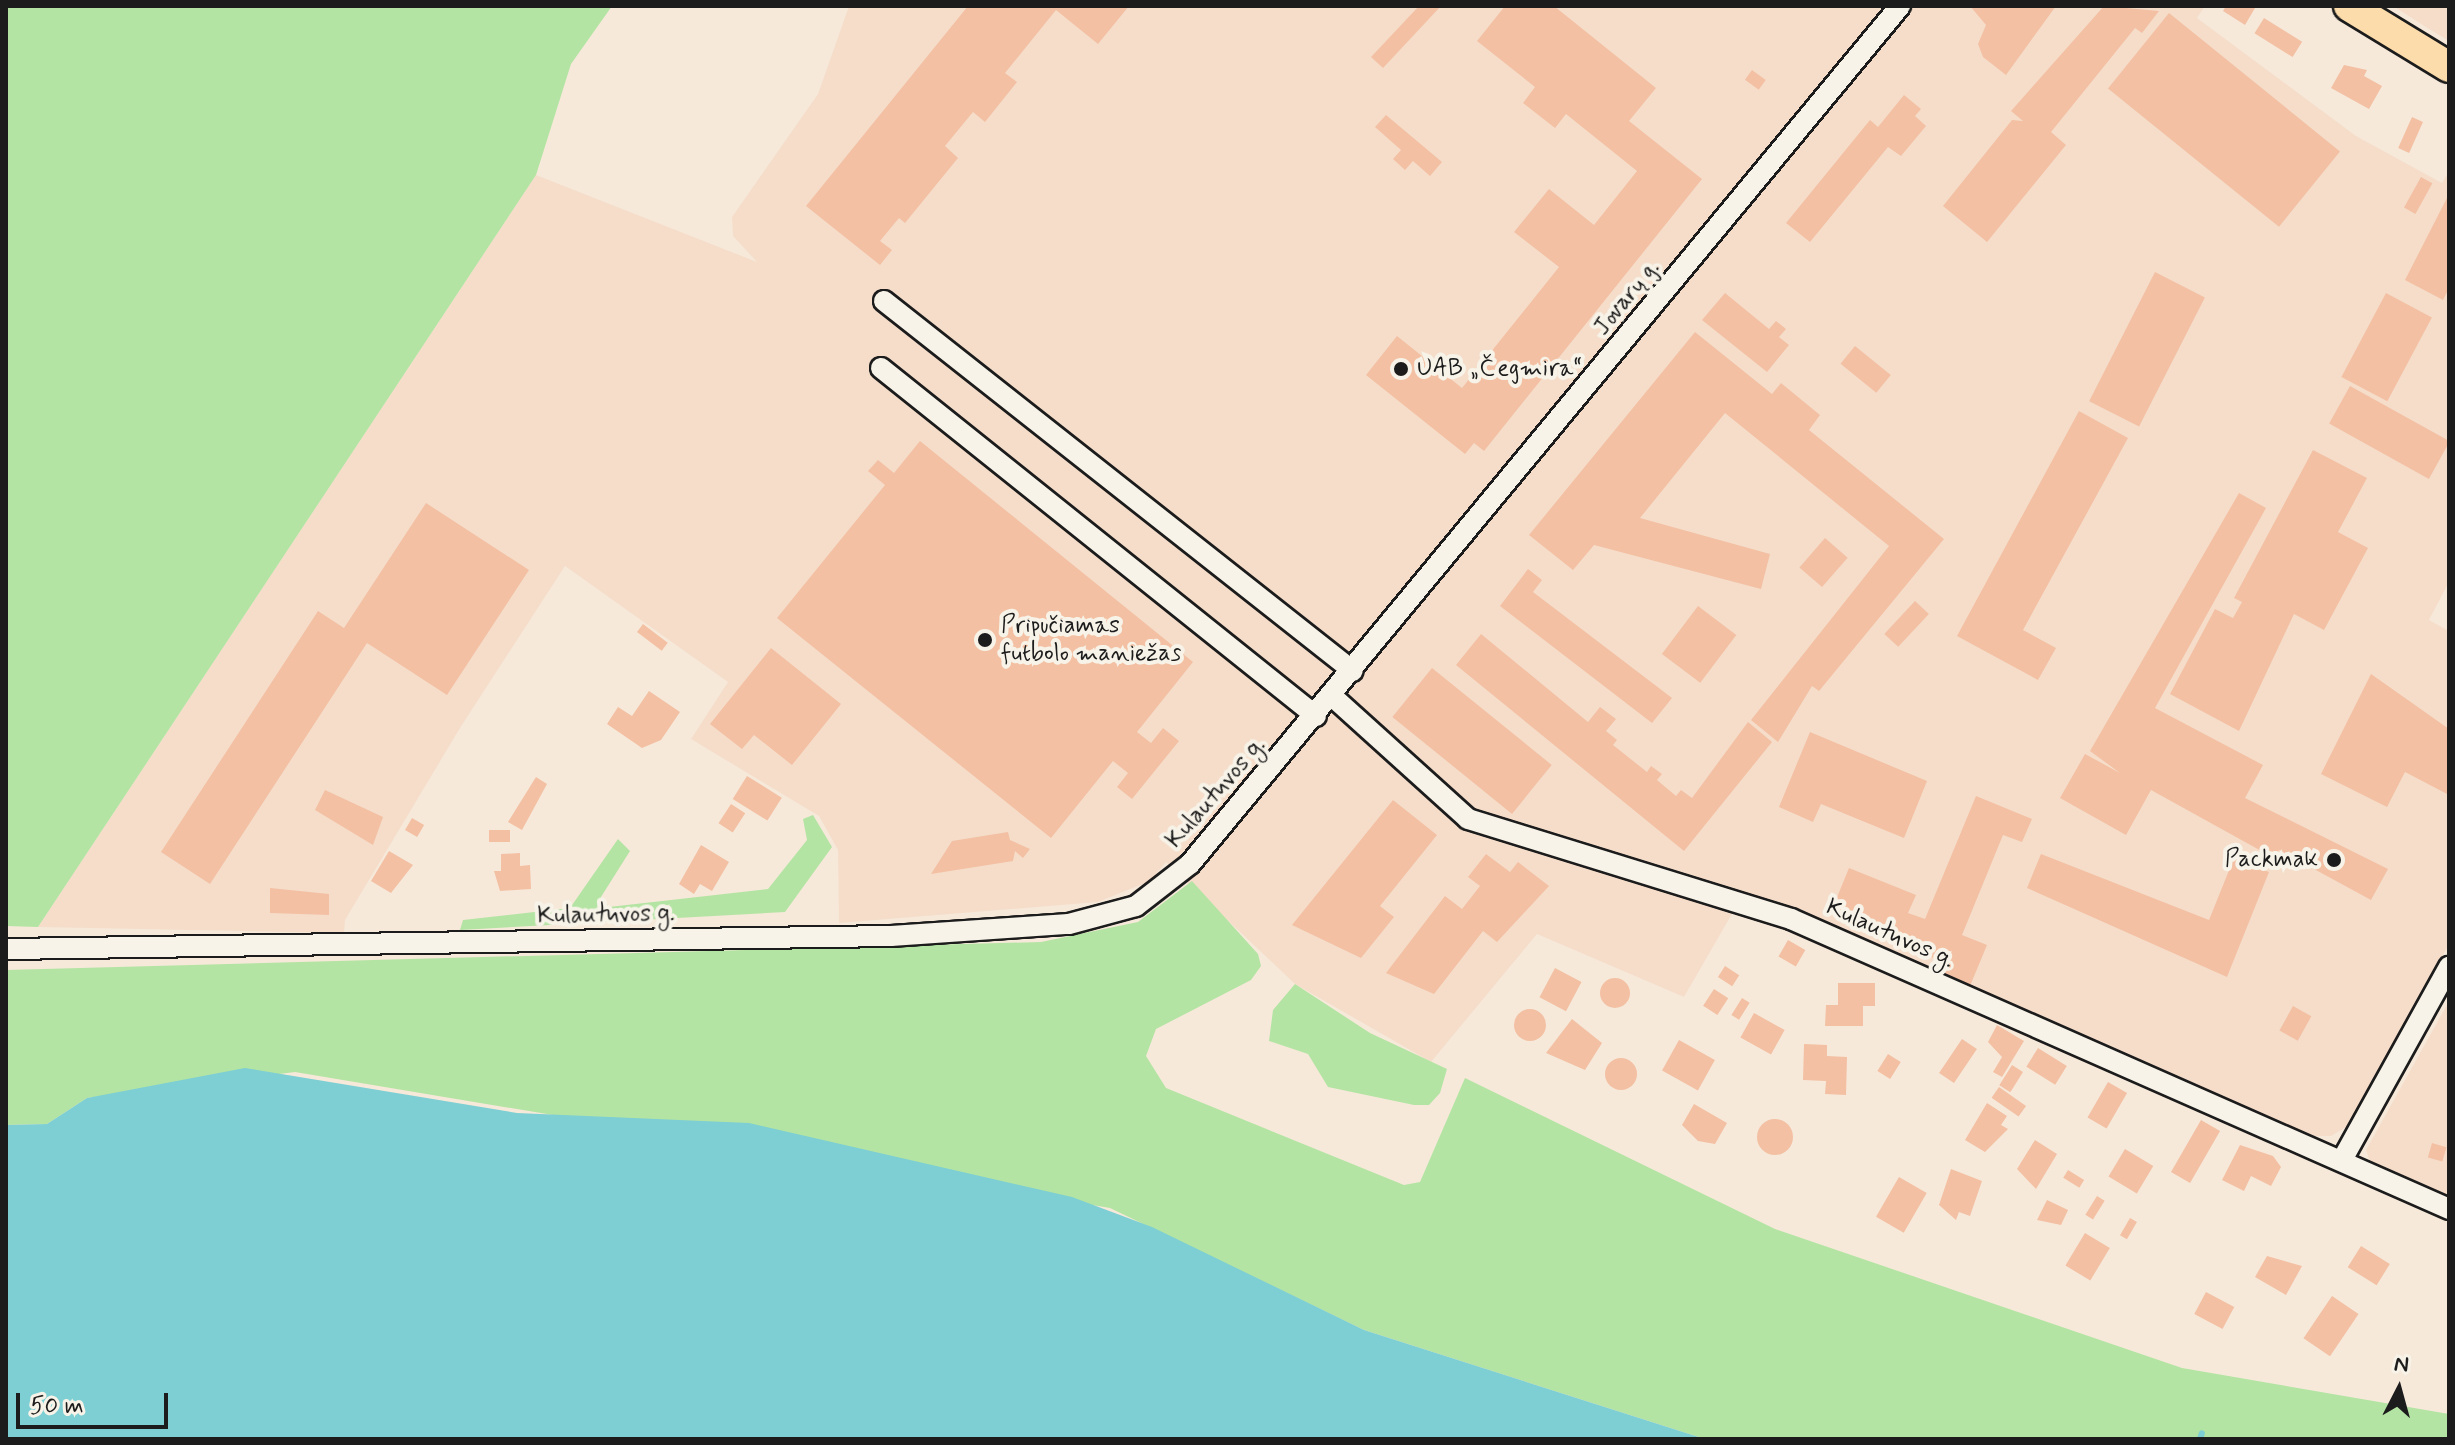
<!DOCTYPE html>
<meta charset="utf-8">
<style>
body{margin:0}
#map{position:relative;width:2455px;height:1445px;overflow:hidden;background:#f6e9da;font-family:Mynerve,sans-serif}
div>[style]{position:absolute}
.built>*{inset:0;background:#f5ddca}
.green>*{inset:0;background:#b4e4a3}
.water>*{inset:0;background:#7dcfd3}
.stream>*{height:6px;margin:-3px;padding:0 3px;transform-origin:3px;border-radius:3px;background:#7dcfd3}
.building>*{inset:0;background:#f3c0a3;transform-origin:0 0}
.round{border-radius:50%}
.roads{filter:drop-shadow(2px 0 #1c1c1c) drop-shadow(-2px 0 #1c1c1c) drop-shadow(0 2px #1c1c1c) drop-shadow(0 -2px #1c1c1c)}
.street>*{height:20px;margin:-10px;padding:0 10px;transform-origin:10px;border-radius:10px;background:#f7f3e8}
.primary>*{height:30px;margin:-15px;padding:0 15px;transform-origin:15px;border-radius:15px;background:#fddcac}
.dots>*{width:22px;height:22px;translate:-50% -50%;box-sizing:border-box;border:4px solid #f7f3e8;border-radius:50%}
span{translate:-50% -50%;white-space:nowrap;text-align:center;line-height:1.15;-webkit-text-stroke:8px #f7f3e8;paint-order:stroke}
.street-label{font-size:24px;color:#1c1c1c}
.poi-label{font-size:24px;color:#1c1c1c}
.left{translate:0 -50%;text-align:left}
.right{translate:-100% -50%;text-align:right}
.frame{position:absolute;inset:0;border:8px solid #1c1c1c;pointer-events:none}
.north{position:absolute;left:2359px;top:1349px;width:80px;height:80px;-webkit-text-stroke:6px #f7f3e8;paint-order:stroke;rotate:6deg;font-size:22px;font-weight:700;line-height:32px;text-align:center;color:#1c1c1c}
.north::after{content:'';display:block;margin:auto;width:28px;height:36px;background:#1c1c1c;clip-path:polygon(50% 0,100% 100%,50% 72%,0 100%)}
.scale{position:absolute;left:16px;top:1393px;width:152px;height:36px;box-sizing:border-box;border:4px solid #1c1c1c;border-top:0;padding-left:10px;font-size:24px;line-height:28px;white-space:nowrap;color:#1c1c1c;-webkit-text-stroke:6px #f7f3e8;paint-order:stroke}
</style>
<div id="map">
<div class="built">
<div style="clip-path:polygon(849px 6px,2205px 6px,2197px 18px,2356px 136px,2442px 183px,2449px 171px,2449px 582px,2429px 620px,2449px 631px,2449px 944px,2353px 1123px,2331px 1136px,2308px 1136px,1744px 893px,1684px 997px,1537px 934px,1431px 1062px,1295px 984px,1166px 862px,1150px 881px,1098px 902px,839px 923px,838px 850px,819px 816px,691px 739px,728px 682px,565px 566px,460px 728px,345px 920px,344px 933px,38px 927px,536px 175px,757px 262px,733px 236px,732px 217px,818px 94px)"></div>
<div style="clip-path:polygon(2393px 6px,2449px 6px,2449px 41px,2429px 29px)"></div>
<div style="clip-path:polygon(2449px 1001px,2449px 1199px,2371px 1165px,2366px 1150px)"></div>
</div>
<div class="green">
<div style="clip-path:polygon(6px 6px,612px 6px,571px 64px,536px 175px,38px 927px,6px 926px)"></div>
<div style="clip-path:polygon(813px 815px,832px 847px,785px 912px,460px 930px,463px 920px,570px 908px,618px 839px,630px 851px,601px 897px,609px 907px,768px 889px,807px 840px,803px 819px)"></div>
<div style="clip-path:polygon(1192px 881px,1258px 954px,1261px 966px,1251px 980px,1156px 1029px,1146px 1056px,1166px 1088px,1404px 1185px,1420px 1182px,1465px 1078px,1775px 1229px,2182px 1368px,2449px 1414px,2449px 1439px,1705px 1439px,1364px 1330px,1110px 1208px,295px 1072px,87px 1098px,47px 1124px,6px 1125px,6px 970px,1041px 942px,1138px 922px)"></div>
<div style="clip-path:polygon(1295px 984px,1370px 1033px,1447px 1069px,1440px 1093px,1429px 1105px,1414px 1105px,1328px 1087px,1308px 1054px,1269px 1041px,1273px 1010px)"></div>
</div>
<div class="water">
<div style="clip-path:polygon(245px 1068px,517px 1113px,749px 1123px,1072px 1197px,1152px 1227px,1364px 1330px,1705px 1439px,6px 1439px,6px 1125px,47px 1124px,87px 1098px)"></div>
</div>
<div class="stream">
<div style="left:2200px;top:1439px;width:6px;rotate:-72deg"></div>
</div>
<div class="building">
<div style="clip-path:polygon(968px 6px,1129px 6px,1098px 44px,1056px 10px,1005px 73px,1017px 82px,985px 122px,973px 112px,945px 146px,958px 158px,905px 223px,899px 218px,880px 241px,892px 250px,880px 265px,806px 206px)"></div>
<div style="clip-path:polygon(1419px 6px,1441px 6px,1383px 68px,1371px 57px)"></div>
<div style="clip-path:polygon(1505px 6px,1554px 6px,1656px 88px,1629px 121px,1702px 179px,1484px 451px,1474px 443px,1465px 454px,1366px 375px,1397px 336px,1462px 388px,1559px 267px,1514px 232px,1549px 189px,1594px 225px,1637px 171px,1566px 114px,1555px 128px,1523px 103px,1535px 87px,1477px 41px)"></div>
<div style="clip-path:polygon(1970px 6px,2056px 6px,2006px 75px,1983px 57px,1978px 44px,1986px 25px)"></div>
<div style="clip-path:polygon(2104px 6px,2159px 11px,2142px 33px,2135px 28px,2051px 132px,2066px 145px,1987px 242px,1943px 206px,2012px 120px,2023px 121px,2011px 111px)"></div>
<div style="clip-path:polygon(2226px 6px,2251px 6px,2255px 8px,2245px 25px,2223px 11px)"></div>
<div style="left:2169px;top:13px;width:220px;height:97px;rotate:39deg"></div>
<div style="left:2264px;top:18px;width:45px;height:18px;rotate:32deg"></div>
<div style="clip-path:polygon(2344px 65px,2367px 70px,2364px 76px,2382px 86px,2369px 109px,2331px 88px)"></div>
<div style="left:1752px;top:70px;width:17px;height:12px;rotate:36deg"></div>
<div style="clip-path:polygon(1904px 95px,1921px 109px,1915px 116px,1926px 126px,1901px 156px,1888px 147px,1810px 242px,1786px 223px,1870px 120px,1878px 127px)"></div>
<div style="clip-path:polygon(1386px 115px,1442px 162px,1430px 176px,1413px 161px,1405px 170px,1393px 159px,1401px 150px,1375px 127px)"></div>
<div style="left:2412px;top:117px;width:12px;height:34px;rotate:24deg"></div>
<div style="left:2421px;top:177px;width:13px;height:35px;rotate:29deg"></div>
<div style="clip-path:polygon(2449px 194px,2449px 288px,2443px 300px,2405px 280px)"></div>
<div style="left:2155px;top:272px;width:56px;height:145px;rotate:27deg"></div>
<div style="clip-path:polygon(1725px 293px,1769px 329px,1776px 321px,1786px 329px,1779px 337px,1789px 345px,1767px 372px,1702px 320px)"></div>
<div style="left:2386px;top:293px;width:52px;height:95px;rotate:28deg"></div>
<div style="clip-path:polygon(1695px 332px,1772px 394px,1781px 383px,1820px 415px,1809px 430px,1944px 539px,1819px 691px,1812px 686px,1778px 742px,1751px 720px,1889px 546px,1725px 413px,1640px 518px,1770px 554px,1761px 589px,1594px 545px,1573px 570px,1529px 535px)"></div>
<div style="left:1855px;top:346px;width:46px;height:23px;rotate:39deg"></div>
<div style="left:2350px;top:386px;width:114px;height:43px;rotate:29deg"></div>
<div style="clip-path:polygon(2079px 411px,2128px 438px,2023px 630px,2056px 648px,2038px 680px,1957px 636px)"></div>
<div style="clip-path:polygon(920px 441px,1193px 662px,1137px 732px,1151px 743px,1163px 728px,1179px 741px,1132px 799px,1117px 787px,1128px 773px,1113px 761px,1051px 838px,777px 618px,885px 485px,868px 471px,878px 460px,894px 473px)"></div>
<div style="clip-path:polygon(2313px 450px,2367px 478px,2338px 532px,2368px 548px,2324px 630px,2294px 614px,2239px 731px,2170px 694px,2215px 609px,2233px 618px,2242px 602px,2234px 598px)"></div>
<div style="clip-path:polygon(2239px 493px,2266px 508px,2155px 708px,2263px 765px,2245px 798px,2388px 869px,2371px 900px,2279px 850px,2274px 858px,2151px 790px,2126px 835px,2060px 798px,2085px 754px,2120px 773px,2090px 751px)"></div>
<div style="clip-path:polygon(426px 503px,529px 570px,447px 695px,367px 643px,210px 884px,161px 852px,318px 611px,344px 628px)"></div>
<div style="left:1825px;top:538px;width:30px;height:39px;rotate:41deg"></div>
<div style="clip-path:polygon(1528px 569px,1542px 580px,1533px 592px,1672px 698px,1652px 723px,1500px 606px)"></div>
<div style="left:1915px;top:601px;width:19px;height:45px;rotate:43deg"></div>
<div style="left:1698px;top:606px;width:48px;height:60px;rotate:37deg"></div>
<div style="left:643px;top:624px;width:31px;height:10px;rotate:37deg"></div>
<div style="clip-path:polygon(1481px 634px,1588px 722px,1600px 707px,1616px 719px,1606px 731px,1617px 740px,1613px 745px,1647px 772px,1651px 766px,1662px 774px,1657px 780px,1676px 796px,1681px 790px,1692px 798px,1748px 722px,1772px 742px,1684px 851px,1456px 665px)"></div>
<div style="clip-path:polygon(771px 648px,841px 704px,792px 765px,754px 735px,742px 749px,710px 724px)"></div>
<div style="left:1432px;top:668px;width:154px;height:63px;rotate:39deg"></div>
<div style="clip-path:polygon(2371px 674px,2449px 729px,2449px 795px,2405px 772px,2387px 807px,2321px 774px)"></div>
<div style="clip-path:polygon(649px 691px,680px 712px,661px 740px,642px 748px,607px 724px,618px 707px,632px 716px)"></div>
<div style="clip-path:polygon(1810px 732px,1927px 781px,1904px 838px,1821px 804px,1813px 822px,1779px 807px)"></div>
<div style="left:747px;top:776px;width:41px;height:27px;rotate:32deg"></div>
<div style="clip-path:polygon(536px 777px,547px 784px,522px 830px,508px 822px)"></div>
<div style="clip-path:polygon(325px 790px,383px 817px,373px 845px,315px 810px)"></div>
<div style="clip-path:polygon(1976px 796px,2032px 819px,2022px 842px,2003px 835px,1962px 935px,1987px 945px,1970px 986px,1941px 974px,1945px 964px,1833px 907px,1849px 868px,1916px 895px,1908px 913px,1925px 919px)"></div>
<div style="clip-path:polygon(1393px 800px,1437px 835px,1380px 906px,1394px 917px,1361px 958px,1292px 925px)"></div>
<div style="left:731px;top:804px;width:17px;height:23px;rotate:33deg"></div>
<div style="left:412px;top:818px;width:14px;height:14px;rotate:30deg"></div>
<div style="left:489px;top:830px;width:21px;height:12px"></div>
<div style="clip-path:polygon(1008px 832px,1010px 840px,1030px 849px,1023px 858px,1015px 851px,1013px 861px,931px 874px,952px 841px)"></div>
<div style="clip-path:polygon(701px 845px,729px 862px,712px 891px,700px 884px,694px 894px,679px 884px)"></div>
<div style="clip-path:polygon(389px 851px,413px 865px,391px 893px,371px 881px)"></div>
<div style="clip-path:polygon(520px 853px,520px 866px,530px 865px,531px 889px,500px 891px,494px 871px,501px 871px,501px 854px)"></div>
<div style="clip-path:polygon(1486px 854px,1510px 872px,1518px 862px,1549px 886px,1497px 942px,1483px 931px,1434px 994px,1386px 973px,1445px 896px,1462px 909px,1480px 886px,1468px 877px)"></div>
<div style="clip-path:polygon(2041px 854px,2209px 920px,2234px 858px,2269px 872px,2227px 977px,2027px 888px)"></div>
<div style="clip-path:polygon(270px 888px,329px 894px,329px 915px,270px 913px)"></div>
<div style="left:1788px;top:940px;width:20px;height:19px;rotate:30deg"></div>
<div style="left:1725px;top:966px;width:17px;height:13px;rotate:33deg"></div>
<div style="left:1555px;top:968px;width:30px;height:33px;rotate:28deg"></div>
<div class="round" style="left:1600px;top:978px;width:30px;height:30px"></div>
<div style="clip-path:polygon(1838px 983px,1875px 983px,1875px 1006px,1863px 1006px,1863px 1026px,1825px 1026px,1826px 1005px,1838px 1005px)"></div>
<div style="left:1714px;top:989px;width:17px;height:20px;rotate:33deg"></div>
<div style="left:1742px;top:998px;width:9px;height:20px;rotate:32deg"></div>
<div style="left:2293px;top:1006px;width:21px;height:28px;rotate:29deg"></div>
<div class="round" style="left:1514px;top:1009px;width:32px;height:32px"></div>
<div style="left:1754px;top:1013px;width:35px;height:28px;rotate:29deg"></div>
<div style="clip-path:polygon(1572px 1019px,1602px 1043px,1585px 1070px,1546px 1053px)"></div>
<div style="clip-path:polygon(1997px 1025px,2024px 1041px,2002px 1077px,1993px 1072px,2002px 1057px,1988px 1042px)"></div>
<div style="left:1962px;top:1039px;width:18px;height:41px;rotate:34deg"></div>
<div style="left:1679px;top:1040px;width:41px;height:35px;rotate:29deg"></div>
<div style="clip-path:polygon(1804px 1044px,1827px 1045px,1827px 1056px,1847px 1057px,1846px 1095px,1825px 1094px,1826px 1081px,1803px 1080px)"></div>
<div style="left:2038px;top:1048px;width:34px;height:22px;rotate:32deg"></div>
<div style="left:1888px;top:1054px;width:15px;height:20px;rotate:32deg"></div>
<div class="round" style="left:1605px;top:1058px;width:32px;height:32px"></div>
<div style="left:2012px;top:1065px;width:13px;height:24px;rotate:32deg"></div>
<div style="left:2108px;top:1082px;width:22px;height:41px;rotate:30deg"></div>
<div style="left:1999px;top:1087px;width:33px;height:13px;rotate:35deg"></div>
<div style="clip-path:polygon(1987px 1103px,2007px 1116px,2001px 1125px,2008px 1129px,1985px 1152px,1965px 1140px)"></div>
<div style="clip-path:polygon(1694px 1104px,1727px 1123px,1715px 1144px,1698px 1141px,1682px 1125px)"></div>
<div class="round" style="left:1757px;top:1119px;width:36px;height:36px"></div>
<div style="left:2201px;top:1120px;width:22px;height:60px;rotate:30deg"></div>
<div style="clip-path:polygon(2035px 1140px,2057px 1154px,2036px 1189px,2017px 1169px)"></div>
<div style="left:2432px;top:1143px;width:15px;height:15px;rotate:16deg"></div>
<div style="clip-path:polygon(2240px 1145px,2273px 1156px,2281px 1167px,2271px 1186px,2251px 1176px,2244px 1191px,2222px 1180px)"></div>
<div style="left:2125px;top:1149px;width:33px;height:32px;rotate:31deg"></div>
<div style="clip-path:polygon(1951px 1169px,1982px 1181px,1970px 1216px,1959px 1212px,1956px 1220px,1939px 1205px)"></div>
<div style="left:2068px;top:1170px;width:19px;height:9px;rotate:32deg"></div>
<div style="left:1899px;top:1177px;width:32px;height:46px;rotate:30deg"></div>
<div style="left:2097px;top:1196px;width:9px;height:22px;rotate:32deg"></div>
<div style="clip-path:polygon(2047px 1200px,2068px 1210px,2061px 1225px,2037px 1220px)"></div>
<div style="left:2130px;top:1218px;width:8px;height:20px;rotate:30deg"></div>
<div style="left:2085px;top:1233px;width:29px;height:38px;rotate:31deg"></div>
<div style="left:2361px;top:1246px;width:34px;height:25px;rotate:32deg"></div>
<div style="clip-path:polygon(2267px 1256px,2302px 1266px,2286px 1295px,2255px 1277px)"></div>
<div style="left:2206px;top:1292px;width:32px;height:25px;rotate:28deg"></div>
<div style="left:2332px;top:1296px;width:32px;height:51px;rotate:34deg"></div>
</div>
<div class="roads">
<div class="street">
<div style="left:884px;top:301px;width:597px;rotate:38.27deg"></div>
<div style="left:881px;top:368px;width:557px;rotate:38.66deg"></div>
<div style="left:1332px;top:696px;width:183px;rotate:42.1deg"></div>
<div style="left:1468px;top:819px;width:338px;rotate:17.2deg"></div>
<div style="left:1791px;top:919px;width:719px;rotate:23.78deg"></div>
<div style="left:6px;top:949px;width:885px;rotate:-0.84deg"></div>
<div style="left:891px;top:936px;width:178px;rotate:-3.9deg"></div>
<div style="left:1069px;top:924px;width:69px;rotate:-15deg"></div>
<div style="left:1136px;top:906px;width:68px;rotate:-37.9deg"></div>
<div style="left:1190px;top:864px;width:1114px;rotate:-50.39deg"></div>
<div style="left:2342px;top:1160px;width:221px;rotate:-61deg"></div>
</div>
<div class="primary">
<div style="left:2349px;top:6px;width:117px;rotate:31.4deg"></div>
</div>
</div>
<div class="dots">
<div style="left:1401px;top:369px;background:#1c1c1c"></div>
<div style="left:985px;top:640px;background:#1c1c1c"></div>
<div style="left:2334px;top:860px;background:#1c1c1c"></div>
</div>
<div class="street-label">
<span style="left:1627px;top:298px;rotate:-51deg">Jovarų g.</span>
<span style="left:1216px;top:793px;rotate:-49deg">Kulautuvos g.</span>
<span style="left:606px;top:915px;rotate:-1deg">Kulautuvos g.</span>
<span style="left:1890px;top:934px;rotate:24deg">Kulautuvos g.</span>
</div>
<div class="poi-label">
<span class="left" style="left:1417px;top:369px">UAB „Čegmira“</span>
<span class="left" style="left:1001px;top:640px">Pripučiamas<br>futbolo maniežas</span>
<span class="right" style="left:2318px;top:860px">Packmak</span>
</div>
<div class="frame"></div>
<div class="north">N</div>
<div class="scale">50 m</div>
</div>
